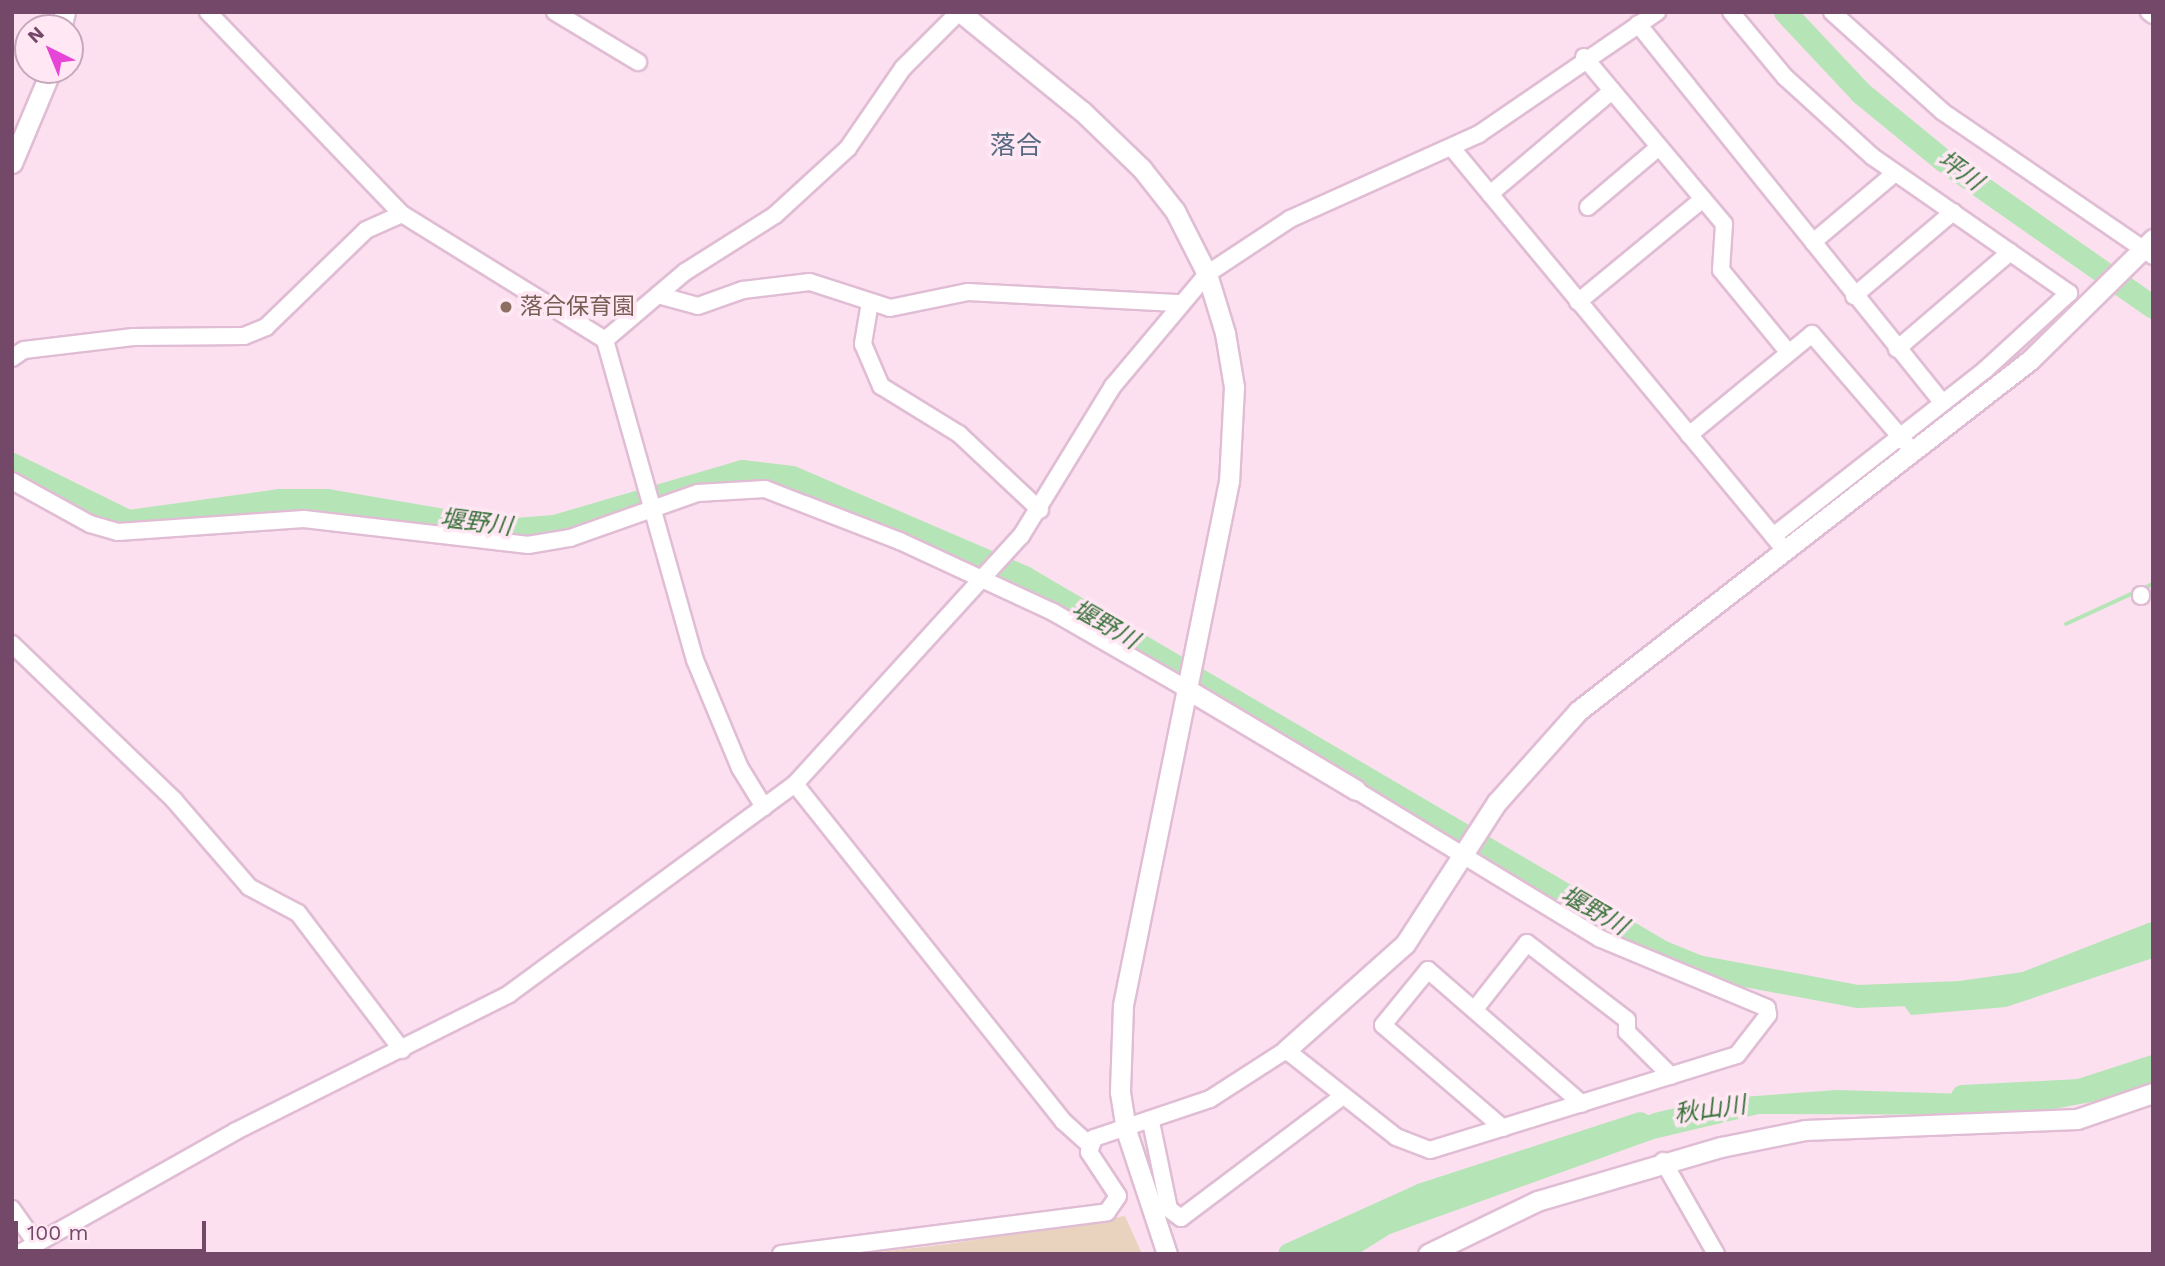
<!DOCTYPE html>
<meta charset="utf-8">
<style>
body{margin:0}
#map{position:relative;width:2165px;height:1266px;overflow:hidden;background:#fce0ef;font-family:"Work Sans","Noto Sans JP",sans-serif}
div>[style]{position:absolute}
.green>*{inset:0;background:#e9d3bf}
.water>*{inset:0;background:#b5e5b6}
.stream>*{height:3.5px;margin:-1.75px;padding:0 1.75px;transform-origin:1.75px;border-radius:1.75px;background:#b5e5b6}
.river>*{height:23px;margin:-11.5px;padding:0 11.5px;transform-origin:11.5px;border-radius:11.5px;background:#b5e5b6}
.roads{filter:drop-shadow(2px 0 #e0bdd4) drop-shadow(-2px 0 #e0bdd4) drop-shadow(0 2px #e0bdd4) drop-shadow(0 -2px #e0bdd4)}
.minor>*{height:16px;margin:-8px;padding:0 8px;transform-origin:8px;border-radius:8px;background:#fff}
.tertiary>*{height:19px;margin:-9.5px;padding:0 9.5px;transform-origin:9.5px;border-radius:9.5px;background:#fff}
.dots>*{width:19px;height:19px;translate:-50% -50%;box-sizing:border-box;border:4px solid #ffe7f3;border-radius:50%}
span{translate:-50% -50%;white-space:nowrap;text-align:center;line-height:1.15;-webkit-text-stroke:7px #ffe7f3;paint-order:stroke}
.education-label{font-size:23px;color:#785e54}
.left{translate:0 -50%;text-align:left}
.water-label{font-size:24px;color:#39723b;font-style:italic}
.quarter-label{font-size:26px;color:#576b83}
.frame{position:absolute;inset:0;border:14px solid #734869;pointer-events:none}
.north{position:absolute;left:14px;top:14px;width:70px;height:70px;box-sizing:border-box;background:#ffe7f3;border:2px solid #c7a7bc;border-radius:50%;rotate:317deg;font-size:19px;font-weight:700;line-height:28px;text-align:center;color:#734869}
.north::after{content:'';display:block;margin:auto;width:24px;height:32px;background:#e744d8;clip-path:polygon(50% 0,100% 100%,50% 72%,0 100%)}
.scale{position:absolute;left:14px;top:1221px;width:192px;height:32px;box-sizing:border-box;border:4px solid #734869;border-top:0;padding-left:9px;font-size:21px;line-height:24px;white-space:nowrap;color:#734869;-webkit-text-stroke:5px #ffe7f3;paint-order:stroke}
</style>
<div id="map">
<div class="green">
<div style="clip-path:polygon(1125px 1216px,1142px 1254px,862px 1254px,948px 1244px)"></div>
</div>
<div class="water">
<div style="clip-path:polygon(2153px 943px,2153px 958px,2006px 1007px,1911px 1015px,1900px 1000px,2041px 982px)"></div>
<div style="clip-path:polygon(2153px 1071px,2153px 1087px,2145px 1092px,2021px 1115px,1759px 1114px,1654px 1139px,1390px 1234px,1358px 1254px,1298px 1254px,1654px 1113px,1714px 1099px,1837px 1090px,2065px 1097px)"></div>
</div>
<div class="stream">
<div style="left:2066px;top:624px;width:96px;rotate:-24.7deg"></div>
</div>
<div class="river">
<div style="left:1785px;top:12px;width:111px;rotate:46.8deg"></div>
<div style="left:1861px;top:93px;width:106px;rotate:39.3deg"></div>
<div style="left:1943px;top:160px;width:256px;rotate:35deg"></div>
<div style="left:12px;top:464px;width:129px;rotate:26.2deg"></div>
<div style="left:128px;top:521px;width:152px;rotate:-7.9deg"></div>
<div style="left:279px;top:500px;width:48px"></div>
<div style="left:327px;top:500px;width:179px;rotate:9.7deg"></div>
<div style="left:503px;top:530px;width:51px;rotate:-4.5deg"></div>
<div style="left:554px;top:526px;width:196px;rotate:-16.3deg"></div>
<div style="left:742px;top:471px;width:50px;rotate:6.8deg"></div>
<div style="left:792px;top:477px;width:253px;rotate:23.3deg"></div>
<div style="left:1024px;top:577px;width:741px;rotate:30.41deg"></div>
<div style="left:1663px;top:952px;width:37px;rotate:22deg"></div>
<div style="left:1697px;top:966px;width:163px;rotate:10.6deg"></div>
<div style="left:1857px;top:996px;width:103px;rotate:-2.2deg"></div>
<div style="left:1960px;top:992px;width:65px;rotate:-8deg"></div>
<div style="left:2024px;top:983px;width:138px;rotate:-21.2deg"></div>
<div style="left:1962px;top:1096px;width:117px;rotate:-2.9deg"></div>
<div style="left:2079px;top:1090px;width:78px;rotate:-18deg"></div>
<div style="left:1289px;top:1254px;width:146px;rotate:-24.3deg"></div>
<div style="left:1422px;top:1194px;width:229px;rotate:-18deg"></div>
</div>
<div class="roads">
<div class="minor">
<div style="left:208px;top:12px;width:280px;rotate:46.2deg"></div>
<div style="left:402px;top:214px;width:239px;rotate:31.8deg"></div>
<div style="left:605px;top:340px;width:332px;rotate:74.3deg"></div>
<div style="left:695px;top:660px;width:117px;rotate:67.4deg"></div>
<div style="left:740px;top:768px;width:46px;rotate:58.4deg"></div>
<div style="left:555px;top:12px;width:97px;rotate:31.1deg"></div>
<div style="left:1731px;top:12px;width:85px;rotate:50.3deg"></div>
<div style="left:1785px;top:77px;width:119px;rotate:42.3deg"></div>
<div style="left:1873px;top:157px;width:239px;rotate:34.8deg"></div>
<div style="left:2069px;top:293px;width:114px;rotate:137.5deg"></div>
<div style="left:1985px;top:370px;width:269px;rotate:141.9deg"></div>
<div style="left:1832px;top:12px;width:149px;rotate:42deg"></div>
<div style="left:1943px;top:112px;width:255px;rotate:34.4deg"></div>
<div style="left:2149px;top:12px;width:5px;rotate:37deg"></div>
<div style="left:1638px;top:24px;width:485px;rotate:51.2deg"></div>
<div style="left:1584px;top:57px;width:218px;rotate:50deg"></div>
<div style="left:1724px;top:224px;width:46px;rotate:93.7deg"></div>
<div style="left:1721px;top:270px;width:106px;rotate:50.7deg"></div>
<div style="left:1452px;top:148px;width:513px;rotate:50.38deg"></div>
<div style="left:1490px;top:194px;width:160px;rotate:-40.2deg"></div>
<div style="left:1588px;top:207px;width:93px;rotate:-40.2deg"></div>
<div style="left:1813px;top:242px;width:107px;rotate:-40.1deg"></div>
<div style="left:658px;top:295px;width:41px;rotate:15.4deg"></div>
<div style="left:698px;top:306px;width:48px;rotate:-19.6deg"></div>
<div style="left:743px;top:290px;width:67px;rotate:-6.8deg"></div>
<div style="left:810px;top:282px;width:84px;rotate:18deg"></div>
<div style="left:890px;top:308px;width:80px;rotate:-11.6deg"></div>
<div style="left:968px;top:292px;width:213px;rotate:3deg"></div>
<div style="left:1854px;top:296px;width:130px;rotate:-40.3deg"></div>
<div style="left:870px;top:302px;width:43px;rotate:99.5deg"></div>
<div style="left:863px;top:344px;width:46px;rotate:66.8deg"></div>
<div style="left:881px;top:386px;width:92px;rotate:31.6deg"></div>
<div style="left:959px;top:434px;width:111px;rotate:43.2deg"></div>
<div style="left:1578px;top:302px;width:162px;rotate:-39.5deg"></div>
<div style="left:605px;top:340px;width:105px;rotate:-40.4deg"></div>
<div style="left:685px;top:272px;width:107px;rotate:-32.3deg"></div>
<div style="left:775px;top:215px;width:99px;rotate:-42.5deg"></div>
<div style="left:848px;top:148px;width:97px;rotate:-55.5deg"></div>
<div style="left:903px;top:68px;width:79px;rotate:-45deg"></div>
<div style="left:1897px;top:349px;width:149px;rotate:-40.6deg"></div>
<div style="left:12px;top:358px;width:14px;rotate:-34deg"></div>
<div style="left:24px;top:350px;width:110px;rotate:-6.8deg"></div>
<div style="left:133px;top:337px;width:111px;rotate:-0.5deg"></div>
<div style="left:244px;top:336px;width:24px;rotate:-22deg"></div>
<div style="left:266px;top:327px;width:139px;rotate:-44.1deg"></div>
<div style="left:366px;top:230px;width:39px;rotate:-24deg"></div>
<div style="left:1689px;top:435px;width:159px;rotate:-39.4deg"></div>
<div style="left:1812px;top:334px;width:143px;rotate:49.3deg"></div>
<div style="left:12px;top:481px;width:89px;rotate:28.9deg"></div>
<div style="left:90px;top:524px;width:29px;rotate:16deg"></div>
<div style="left:118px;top:532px;width:186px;rotate:-4deg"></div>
<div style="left:304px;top:519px;width:226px;rotate:6.6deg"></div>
<div style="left:528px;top:545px;width:43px;rotate:-9.5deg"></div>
<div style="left:570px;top:538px;width:136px;rotate:-19.4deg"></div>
<div style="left:698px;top:493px;width:67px;rotate:-3.4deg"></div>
<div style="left:765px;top:489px;width:145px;rotate:21.1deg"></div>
<div style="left:900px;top:541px;width:169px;rotate:24.9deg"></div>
<div style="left:1053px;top:612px;width:152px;rotate:29.9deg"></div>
<div style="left:2141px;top:595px;width:1px;rotate:90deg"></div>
<div style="left:12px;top:644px;width:225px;rotate:43.9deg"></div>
<div style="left:174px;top:800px;width:115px;rotate:49.2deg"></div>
<div style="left:249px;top:887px;width:55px;rotate:28deg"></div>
<div style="left:298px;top:913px;width:172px;rotate:52.8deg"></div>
<div style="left:795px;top:784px;width:431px;rotate:51.5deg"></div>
<div style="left:1063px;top:1121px;width:36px;rotate:42deg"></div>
<div style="left:1475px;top:1009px;width:84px;rotate:-51.8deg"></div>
<div style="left:1527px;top:943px;width:126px;rotate:37.6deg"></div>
<div style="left:1627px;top:1020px;width:12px;rotate:90deg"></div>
<div style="left:1627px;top:1032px;width:62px;rotate:45deg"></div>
<div style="left:1151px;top:1122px;width:89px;rotate:78.3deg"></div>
<div style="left:1169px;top:1209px;width:15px;rotate:37deg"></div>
<div style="left:1181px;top:1218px;width:203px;rotate:-37deg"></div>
<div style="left:1503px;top:1128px;width:158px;rotate:-139.4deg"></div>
<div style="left:1383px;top:1025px;width:71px;rotate:-50.7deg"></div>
<div style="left:1428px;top:970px;width:204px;rotate:41deg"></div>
<div style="left:1663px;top:1161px;width:107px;rotate:60.3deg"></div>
<div style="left:12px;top:1209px;width:42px;rotate:54.8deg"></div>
<div style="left:18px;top:1254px;width:250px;rotate:-29.4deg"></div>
<div style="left:236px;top:1131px;width:305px;rotate:-26.6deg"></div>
<div style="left:509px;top:994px;width:355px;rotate:-36.3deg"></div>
<div style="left:795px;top:784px;width:336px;rotate:-47.7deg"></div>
<div style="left:1021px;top:536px;width:176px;rotate:-58.5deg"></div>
<div style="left:1113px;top:386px;width:146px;rotate:-50deg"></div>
<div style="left:1207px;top:274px;width:100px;rotate:-33.5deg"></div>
<div style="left:1290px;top:219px;width:207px;rotate:-24.2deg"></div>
<div style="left:1479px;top:134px;width:216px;rotate:-34.4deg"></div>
<div style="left:781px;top:1254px;width:329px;rotate:-7.3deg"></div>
<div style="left:1107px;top:1212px;width:19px;rotate:-55deg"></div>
<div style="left:1118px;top:1196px;width:53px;rotate:-123.4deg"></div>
<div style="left:1089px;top:1152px;width:15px;rotate:-70deg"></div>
<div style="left:1094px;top:1138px;width:122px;rotate:-18.6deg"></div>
<div style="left:1210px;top:1099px;width:90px;rotate:-32.8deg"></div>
<div style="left:1286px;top:1050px;width:140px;rotate:38.3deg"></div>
<div style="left:1396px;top:1137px;width:36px;rotate:21deg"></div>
<div style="left:1430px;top:1150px;width:321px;rotate:-17.2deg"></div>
<div style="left:1737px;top:1055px;width:51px;rotate:-52.2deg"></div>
<div style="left:1768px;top:1015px;width:7px;rotate:-98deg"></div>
<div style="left:1767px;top:1008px;width:182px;rotate:-157.4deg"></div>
<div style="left:1599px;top:938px;width:285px;rotate:-148.7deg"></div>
</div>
<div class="tertiary">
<div style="left:960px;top:12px;width:157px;rotate:39.1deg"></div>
<div style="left:1082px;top:111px;width:83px;rotate:44deg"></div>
<div style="left:1142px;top:169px;width:53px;rotate:51.8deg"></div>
<div style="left:1175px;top:211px;width:71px;rotate:63.1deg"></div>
<div style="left:1207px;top:274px;width:62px;rotate:73deg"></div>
<div style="left:1225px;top:333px;width:55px;rotate:80.5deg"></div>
<div style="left:1234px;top:387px;width:94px;rotate:93deg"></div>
<div style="left:1229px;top:481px;width:535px;rotate:101.44deg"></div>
<div style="left:1123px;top:1005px;width:87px;rotate:92deg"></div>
<div style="left:1120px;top:1092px;width:38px;rotate:81deg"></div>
<div style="left:1126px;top:1130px;width:131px;rotate:71.7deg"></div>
<div style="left:61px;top:28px;width:16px;rotate:-76deg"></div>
<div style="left:12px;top:163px;width:101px;rotate:-67.2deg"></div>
<div style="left:1185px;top:688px;width:199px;rotate:30.8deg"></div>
<div style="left:1286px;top:1050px;width:159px;rotate:-41.7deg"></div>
<div style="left:1405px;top:944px;width:169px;rotate:-57.1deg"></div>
<div style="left:1497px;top:802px;width:122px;rotate:-48.3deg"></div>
<div style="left:1578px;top:711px;width:572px;rotate:-37.83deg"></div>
<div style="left:2030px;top:360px;width:173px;rotate:-44.5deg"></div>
<div style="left:1428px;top:1254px;width:121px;rotate:-25.9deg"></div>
<div style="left:1537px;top:1201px;width:192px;rotate:-16.4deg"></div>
<div style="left:1721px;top:1147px;width:86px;rotate:-11.4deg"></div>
<div style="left:1805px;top:1130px;width:272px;rotate:-2.3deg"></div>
<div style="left:2077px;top:1119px;width:80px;rotate:-18.9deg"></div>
</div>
</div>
<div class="dots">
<div style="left:506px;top:307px;background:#8d6e63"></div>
</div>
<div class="education-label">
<span class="left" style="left:520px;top:307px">落合保育園</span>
</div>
<div class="water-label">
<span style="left:1960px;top:171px;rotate:36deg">坪川</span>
<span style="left:476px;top:523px;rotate:7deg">堰野川</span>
<span style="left:1105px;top:625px;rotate:30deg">堰野川</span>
<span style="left:1594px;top:911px;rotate:30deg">堰野川</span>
<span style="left:1710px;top:1110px;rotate:-8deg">秋山川</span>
</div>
<div class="quarter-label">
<span style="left:1016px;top:146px">落合</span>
</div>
<div class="frame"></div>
<div class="north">N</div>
<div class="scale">100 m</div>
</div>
